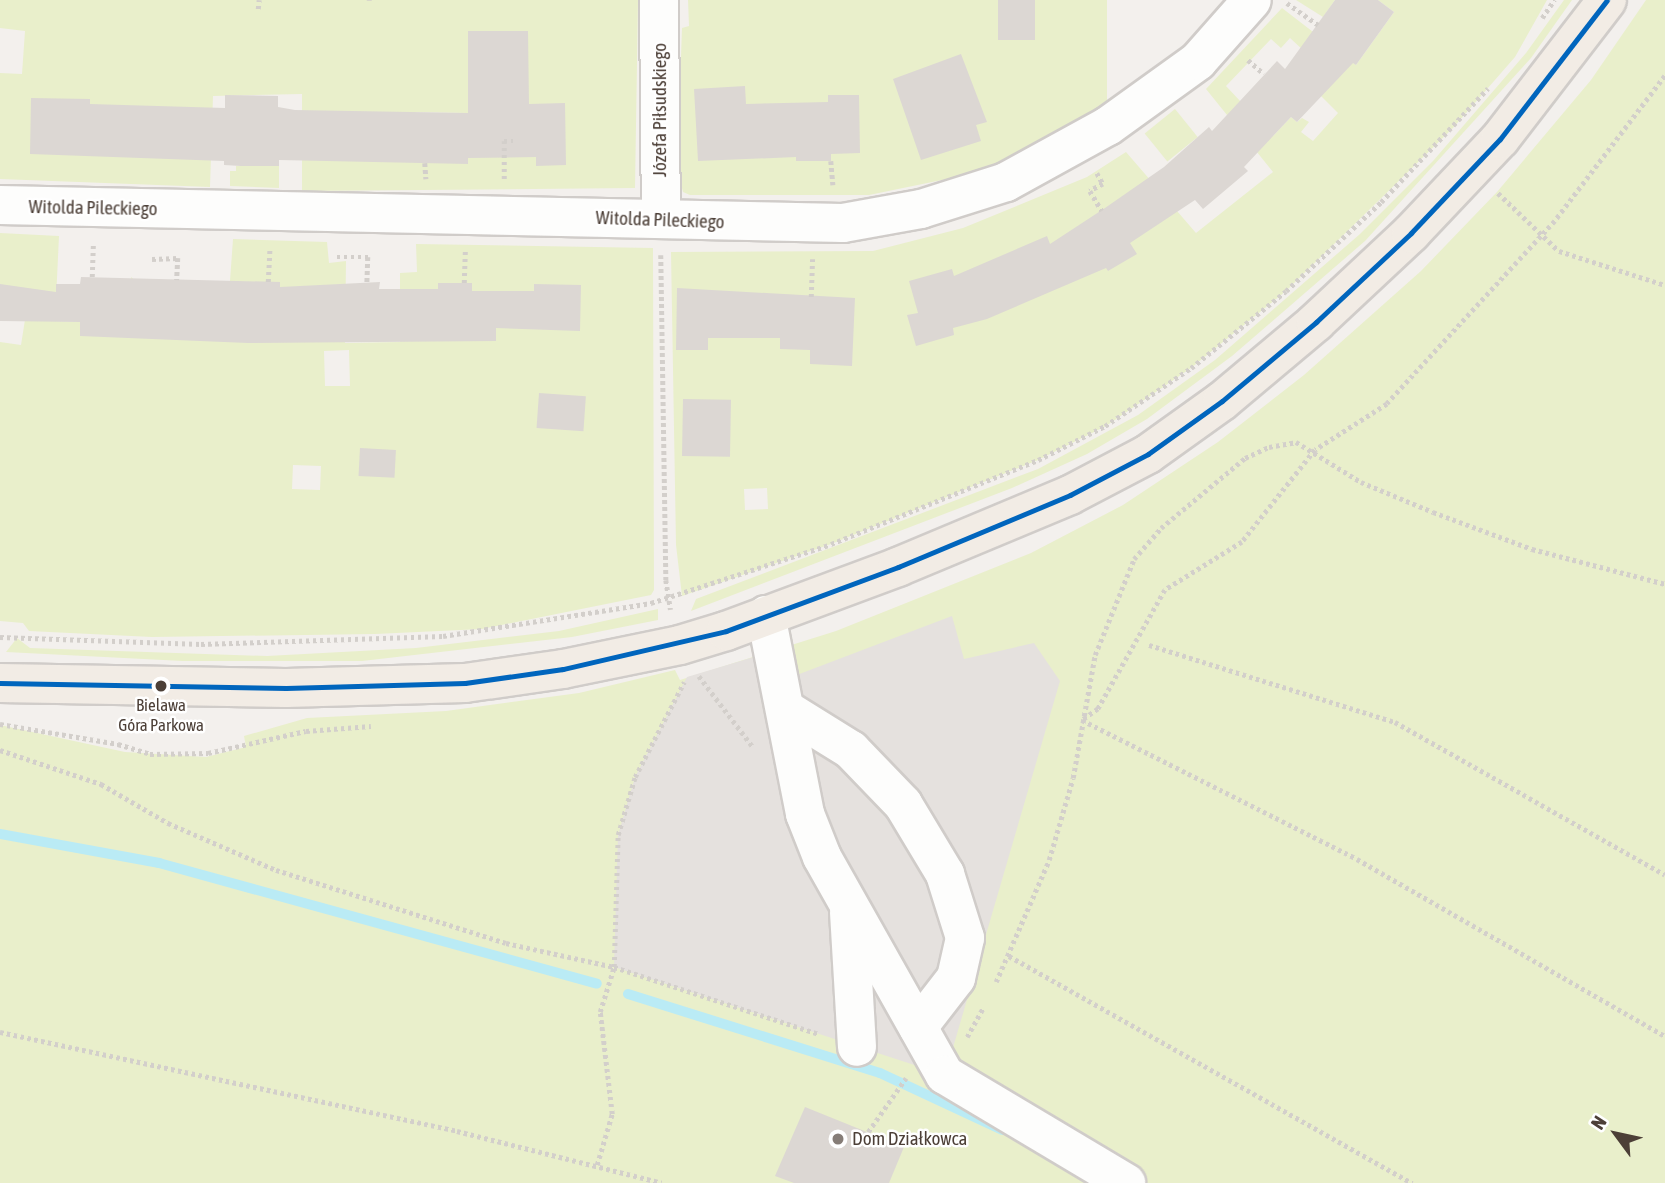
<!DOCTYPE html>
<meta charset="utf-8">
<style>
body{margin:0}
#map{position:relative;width:1665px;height:1183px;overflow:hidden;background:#f3f0ed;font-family:"Asap Condensed",sans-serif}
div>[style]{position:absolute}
.green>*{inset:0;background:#e9efcb;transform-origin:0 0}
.parking>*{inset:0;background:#e5e1de}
.stream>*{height:10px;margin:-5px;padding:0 5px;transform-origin:5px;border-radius:5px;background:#baebf5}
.building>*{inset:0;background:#dcd7d3;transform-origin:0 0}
.path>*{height:4.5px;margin-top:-2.25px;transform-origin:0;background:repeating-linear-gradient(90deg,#d3cfcb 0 3.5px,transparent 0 7px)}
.roads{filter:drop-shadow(2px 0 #d0ccc9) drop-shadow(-2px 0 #d0ccc9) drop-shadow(0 2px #d0ccc9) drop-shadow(0 -2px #d0ccc9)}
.minor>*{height:38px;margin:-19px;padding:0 19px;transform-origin:19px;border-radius:19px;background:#fdfdfc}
.major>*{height:38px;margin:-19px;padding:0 19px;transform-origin:19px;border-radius:19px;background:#f2ece5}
.bus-1>*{height:5px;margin:-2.5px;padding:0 2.5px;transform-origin:2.5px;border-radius:2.5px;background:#0065bd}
.dots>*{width:19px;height:19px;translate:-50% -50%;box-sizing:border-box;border:4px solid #fff;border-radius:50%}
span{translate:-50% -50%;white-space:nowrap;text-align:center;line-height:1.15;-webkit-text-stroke:5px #fff;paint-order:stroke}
.bus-label{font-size:17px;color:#4c3f37}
.street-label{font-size:19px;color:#4c3f37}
.poi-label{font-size:19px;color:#4c3f37}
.left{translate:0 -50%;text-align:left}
.north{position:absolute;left:1581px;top:1099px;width:70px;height:70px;-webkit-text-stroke:5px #fff;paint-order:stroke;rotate:303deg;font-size:19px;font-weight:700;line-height:28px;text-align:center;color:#4c3f37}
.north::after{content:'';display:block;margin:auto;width:24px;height:32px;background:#4c3f37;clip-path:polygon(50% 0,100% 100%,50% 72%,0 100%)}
</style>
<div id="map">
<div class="green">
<div style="clip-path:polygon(evenodd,0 0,638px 0,635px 188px,302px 191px,302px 94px,213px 96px,210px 187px,0 179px,0 73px,22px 74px,25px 31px,0 28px,0 0,415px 112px,467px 113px,467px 164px,415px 112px)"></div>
<div style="clip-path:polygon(688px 0,1107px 0,1107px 108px,1017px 156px,976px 173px,869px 195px,690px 195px,683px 192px,677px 169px,682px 28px,689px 26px)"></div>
<div style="clip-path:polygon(1296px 0,1335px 0,1323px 17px)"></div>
<div style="clip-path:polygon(evenodd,1378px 0,1547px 0,1515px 57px,1453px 128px,1286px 291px,1191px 368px,1106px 426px,1038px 460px,831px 544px,682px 596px,676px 545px,671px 252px,873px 251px,963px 228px,1087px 177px,1126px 152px,1196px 233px,1273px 172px,1206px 89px,1282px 8px,1356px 65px,1394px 12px,1378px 0,1290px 38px,1317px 63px,1303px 78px,1338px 113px,1313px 141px,1301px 132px,1309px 122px,1302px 118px,1297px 122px,1291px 117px,1273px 136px,1226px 86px,1271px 39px,1281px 48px,1290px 38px,1378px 0,767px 488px,768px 509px,745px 510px,744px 489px,767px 488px)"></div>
<div style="clip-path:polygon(1564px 0,1572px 0,1531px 58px,1365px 241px,1232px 356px,1147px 419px,1087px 454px,1012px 488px,691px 611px,696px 599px,1038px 469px,1138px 415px,1215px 360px,1360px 234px,1433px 161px,1526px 53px)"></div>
<div style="clip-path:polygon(1646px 0,1665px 0,1665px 1183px,0 1183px,0 725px,125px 752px,206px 757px,246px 747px,244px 736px,307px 718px,446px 711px,579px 693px,675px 670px,680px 680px,836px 631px,1031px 553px,1123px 505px,1218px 442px,1304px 375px,1421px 271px,1497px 192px,1591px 80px)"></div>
<div style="left:1175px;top:109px;width:36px;height:39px;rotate:51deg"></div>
<div style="clip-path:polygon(236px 166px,279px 166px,279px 188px,230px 186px,230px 171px,236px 171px)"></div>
<div style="clip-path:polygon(evenodd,0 233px,59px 236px,55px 321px,80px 322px,80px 336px,130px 312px,131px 277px,145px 289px,230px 281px,233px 239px,327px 242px,329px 263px,346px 261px,345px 343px,400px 342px,400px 273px,417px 272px,416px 244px,653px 248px,654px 590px,651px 595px,482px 629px,375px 634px,152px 637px,29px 631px,23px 623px,0 621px,0 342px,21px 345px,27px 307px,0 284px,0 233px,349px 350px,350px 386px,325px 386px,324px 351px,349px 350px,0 233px,293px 465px,321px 466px,320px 490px,292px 489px,293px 465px)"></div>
<div style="clip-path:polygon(658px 609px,658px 620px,572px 637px,362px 661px,183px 661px,6px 652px,17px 638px,30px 648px,267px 656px,416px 648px,559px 631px)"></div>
</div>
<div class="parking">
<div style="clip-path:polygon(952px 616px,964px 659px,1034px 643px,1060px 681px,945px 1075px,614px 967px,618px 835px,635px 777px,687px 677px,777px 650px,781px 681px)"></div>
</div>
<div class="stream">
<div style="left:0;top:834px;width:162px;rotate:10.3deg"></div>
<div style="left:159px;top:863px;width:454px;rotate:15.4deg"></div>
<div style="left:628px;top:994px;width:264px;rotate:17.4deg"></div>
<div style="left:880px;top:1073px;width:135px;rotate:25deg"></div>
</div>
<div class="building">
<div style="left:998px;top:0;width:37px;height:40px"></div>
<div style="clip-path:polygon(1335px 0,1378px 0,1394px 12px,1356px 65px,1353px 63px,1297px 122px,1291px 117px,1244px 167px,1248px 171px,1203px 209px,1195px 200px,1130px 243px,1137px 254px,1108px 271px,1106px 268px,987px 319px,953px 328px,954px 335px,916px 346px,907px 315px,918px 313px,909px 281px,952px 269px,954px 276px,1047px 236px,1050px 244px,1105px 208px,1164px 167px,1209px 127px,1212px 131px,1277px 61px,1285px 69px)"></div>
<div style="clip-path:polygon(468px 31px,528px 31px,529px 104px,565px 103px,566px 165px,536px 166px,536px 157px,468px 158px,468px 164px,279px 160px,279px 166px,241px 166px,224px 165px,224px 161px,30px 154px,31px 98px,90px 99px,90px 104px,225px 108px,225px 95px,278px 96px,278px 107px,295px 110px,468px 113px)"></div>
<div style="clip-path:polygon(961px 54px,987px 122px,976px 125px,981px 141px,921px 160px,893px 79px)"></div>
<div style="clip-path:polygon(745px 86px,746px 104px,828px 102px,828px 95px,859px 95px,860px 153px,831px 154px,831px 161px,796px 161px,796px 157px,698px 161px,694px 89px)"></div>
<div style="clip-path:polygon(81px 277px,280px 282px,280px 287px,380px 282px,379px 289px,438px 289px,438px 283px,472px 283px,472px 291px,534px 291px,534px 284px,581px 285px,580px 331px,496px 328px,496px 341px,248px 343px,80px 336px,80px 322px,0 321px,0 284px,56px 292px,56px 284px,80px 284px)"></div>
<div style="clip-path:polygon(677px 288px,855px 298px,852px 366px,810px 364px,810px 350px,780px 349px,780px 338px,708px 338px,708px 350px,676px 350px)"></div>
<div style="left:539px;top:393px;width:47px;height:35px;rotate:4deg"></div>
<div style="left:683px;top:399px;width:48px;height:57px;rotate:1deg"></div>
<div style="left:360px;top:448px;width:36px;height:28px;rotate:3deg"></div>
<div style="clip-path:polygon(805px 1107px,904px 1147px,889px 1183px,794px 1183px,775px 1176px)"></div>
</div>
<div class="path">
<div style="left:369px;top:1px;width:1px;rotate:-90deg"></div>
<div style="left:1287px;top:3px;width:38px;rotate:35deg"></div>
<div style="left:258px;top:9px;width:9px;rotate:-84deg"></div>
<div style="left:1542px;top:18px;width:22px;rotate:-56deg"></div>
<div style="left:1248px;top:60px;width:21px;rotate:41deg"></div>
<div style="left:1665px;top:76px;width:182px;rotate:127.2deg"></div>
<div style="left:1555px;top:221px;width:248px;rotate:132.6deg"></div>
<div style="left:1387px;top:404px;width:85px;rotate:147.4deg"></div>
<div style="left:1315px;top:450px;width:117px;rotate:128.4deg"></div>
<div style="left:1242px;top:542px;width:91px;rotate:148.1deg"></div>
<div style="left:1165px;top:590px;width:137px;rotate:119.4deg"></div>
<div style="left:1098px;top:709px;width:19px;rotate:145deg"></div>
<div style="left:1082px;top:720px;width:308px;rotate:26.8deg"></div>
<div style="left:1357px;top:859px;width:355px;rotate:29.9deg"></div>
<div style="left:831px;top:161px;width:24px;rotate:85deg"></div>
<div style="left:425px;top:163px;width:16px;rotate:86deg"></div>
<div style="left:1097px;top:173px;width:13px;rotate:61deg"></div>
<div style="left:1103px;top:184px;width:15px;rotate:152deg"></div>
<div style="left:1090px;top:191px;width:23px;rotate:59deg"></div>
<div style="left:504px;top:179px;width:38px;rotate:-90deg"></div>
<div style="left:504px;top:141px;width:9px"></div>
<div style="left:1498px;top:193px;width:84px;rotate:43.6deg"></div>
<div style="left:1559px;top:251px;width:111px;rotate:17.8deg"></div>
<div style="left:661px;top:255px;width:325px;rotate:89.1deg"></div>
<div style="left:666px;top:580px;width:30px;rotate:81deg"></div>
<div style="left:337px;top:257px;width:31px"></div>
<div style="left:368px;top:257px;width:25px;rotate:92deg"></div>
<div style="left:152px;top:259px;width:26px;rotate:-2deg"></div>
<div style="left:178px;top:258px;width:22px;rotate:93deg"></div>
<div style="left:92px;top:277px;width:33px;rotate:-88deg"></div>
<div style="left:268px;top:282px;width:35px;rotate:-87deg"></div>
<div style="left:464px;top:283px;width:32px;rotate:-88deg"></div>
<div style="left:811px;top:297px;width:38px;rotate:-88deg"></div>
<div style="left:0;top:637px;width:201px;rotate:2deg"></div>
<div style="left:201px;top:644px;width:242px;rotate:-1.9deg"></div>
<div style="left:443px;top:636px;width:211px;rotate:-9deg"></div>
<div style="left:651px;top:603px;width:189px;rotate:-18.1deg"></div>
<div style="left:831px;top:544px;width:223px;rotate:-22.1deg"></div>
<div style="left:1038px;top:460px;width:75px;rotate:-26.9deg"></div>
<div style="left:1105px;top:426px;width:104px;rotate:-34deg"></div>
<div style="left:1191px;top:368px;width:122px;rotate:-39deg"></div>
<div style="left:1286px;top:291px;width:130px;rotate:-43.1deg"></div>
<div style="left:1381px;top:202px;width:156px;rotate:-46.8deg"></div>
<div style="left:1149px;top:645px;width:258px;rotate:17.4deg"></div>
<div style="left:1395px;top:722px;width:310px;rotate:29.5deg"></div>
<div style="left:699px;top:676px;width:89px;rotate:52.7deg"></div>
<div style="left:0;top:724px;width:120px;rotate:9.6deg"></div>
<div style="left:118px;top:744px;width:34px;rotate:17deg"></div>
<div style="left:150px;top:754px;width:58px;rotate:-1deg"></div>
<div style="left:208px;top:753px;width:100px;rotate:-12.7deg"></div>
<div style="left:306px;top:731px;width:65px;rotate:-4.4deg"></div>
<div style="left:0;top:750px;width:107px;rotate:18.6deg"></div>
<div style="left:101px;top:784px;width:78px;rotate:30.2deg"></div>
<div style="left:168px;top:823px;width:118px;rotate:23.5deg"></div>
<div style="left:276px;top:870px;width:241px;rotate:17.6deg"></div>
<div style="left:506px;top:943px;width:111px;rotate:12.5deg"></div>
<div style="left:614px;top:967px;width:216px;rotate:18.1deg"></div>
<div style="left:1009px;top:956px;width:463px;rotate:29.4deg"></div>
<div style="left:996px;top:982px;width:133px;rotate:-66.5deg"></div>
<div style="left:1049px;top:860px;width:85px;rotate:-73.7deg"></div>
<div style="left:1073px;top:778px;width:125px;rotate:-79.9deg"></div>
<div style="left:1095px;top:655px;width:104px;rotate:-67.9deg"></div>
<div style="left:1134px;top:559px;width:41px;rotate:-48.9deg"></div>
<div style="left:1161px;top:528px;width:109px;rotate:-39.8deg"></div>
<div style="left:1245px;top:458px;width:26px;rotate:-25deg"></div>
<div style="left:1269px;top:447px;width:27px;rotate:-10deg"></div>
<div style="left:1296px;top:442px;width:76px;rotate:31.6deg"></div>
<div style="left:1361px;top:482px;width:78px;rotate:22.6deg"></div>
<div style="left:1433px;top:512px;width:106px;rotate:20.5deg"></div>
<div style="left:1532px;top:549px;width:138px;rotate:14.7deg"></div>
<div style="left:0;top:1032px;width:468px;rotate:12.2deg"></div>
<div style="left:457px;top:1131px;width:211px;rotate:14.2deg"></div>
<div style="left:967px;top:1037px;width:33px;rotate:-61deg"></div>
<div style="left:868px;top:1132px;width:66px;rotate:-54.9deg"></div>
<div style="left:597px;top:1165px;width:53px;rotate:-73.6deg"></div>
<div style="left:612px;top:1114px;width:103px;rotate:-96.7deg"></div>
<div style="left:600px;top:1012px;width:47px;rotate:-72.7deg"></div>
<div style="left:614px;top:967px;width:132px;rotate:-88.3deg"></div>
<div style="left:618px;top:835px;width:60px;rotate:-73.7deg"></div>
<div style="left:635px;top:777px;width:107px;rotate:-62.7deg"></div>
</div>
<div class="roads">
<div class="minor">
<div style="left:659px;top:0;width:219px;rotate:89.5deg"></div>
<div style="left:0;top:205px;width:843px;rotate:1.22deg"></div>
<div style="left:843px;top:223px;width:79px;rotate:-10.2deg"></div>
<div style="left:921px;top:209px;width:89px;rotate:-17.6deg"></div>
<div style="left:1006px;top:182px;width:116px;rotate:-28.8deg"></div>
<div style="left:1108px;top:126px;width:111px;rotate:-35.8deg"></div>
<div style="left:1198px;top:61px;width:81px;rotate:-48.5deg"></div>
<div style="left:766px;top:615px;width:203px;rotate:78.9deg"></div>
<div style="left:805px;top:814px;width:46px;rotate:68.4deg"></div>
<div style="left:822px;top:857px;width:250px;rotate:60.6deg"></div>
<div style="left:945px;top:1075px;width:211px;rotate:30.8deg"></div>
<div style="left:785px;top:709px;width:78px;rotate:31.8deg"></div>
<div style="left:851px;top:750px;width:75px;rotate:46.1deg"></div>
<div style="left:903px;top:804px;width:82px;rotate:59deg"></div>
<div style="left:945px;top:874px;width:67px;rotate:72.6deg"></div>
<div style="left:965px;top:938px;width:41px;rotate:102.7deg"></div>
<div style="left:956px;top:978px;width:62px;rotate:127.8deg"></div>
<div style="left:849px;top:912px;width:135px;rotate:86.6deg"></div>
</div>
<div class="major">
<div style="left:0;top:683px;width:286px;rotate:1deg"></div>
<div style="left:286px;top:688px;width:179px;rotate:-1.6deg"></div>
<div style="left:465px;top:683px;width:99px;rotate:-8.1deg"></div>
<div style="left:563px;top:669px;width:119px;rotate:-11.6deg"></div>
<div style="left:680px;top:645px;width:48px;rotate:-16.9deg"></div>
<div style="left:726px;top:631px;width:184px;rotate:-20.4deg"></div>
<div style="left:898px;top:567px;width:186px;rotate:-22.7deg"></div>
<div style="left:1070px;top:495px;width:88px;rotate:-27.7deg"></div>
<div style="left:1148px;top:454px;width:91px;rotate:-35.6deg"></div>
<div style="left:1222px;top:401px;width:123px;rotate:-40deg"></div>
<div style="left:1316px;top:322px;width:130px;rotate:-43.1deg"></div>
<div style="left:1411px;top:233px;width:129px;rotate:-46.6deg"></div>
<div style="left:1500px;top:139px;width:175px;rotate:-52.4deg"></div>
</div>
</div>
<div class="bus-1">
<div style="left:0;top:683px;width:286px;rotate:1deg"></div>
<div style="left:286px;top:688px;width:179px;rotate:-1.6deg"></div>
<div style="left:465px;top:683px;width:99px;rotate:-8.1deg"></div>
<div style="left:563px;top:669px;width:167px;rotate:-13.1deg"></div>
<div style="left:726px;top:631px;width:184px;rotate:-20.4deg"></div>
<div style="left:898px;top:567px;width:186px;rotate:-22.7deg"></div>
<div style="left:1070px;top:495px;width:88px;rotate:-27.7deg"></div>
<div style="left:1148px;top:454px;width:91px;rotate:-35.6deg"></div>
<div style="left:1222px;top:401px;width:123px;rotate:-40deg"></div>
<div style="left:1316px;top:322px;width:130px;rotate:-43.1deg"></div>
<div style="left:1411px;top:233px;width:129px;rotate:-46.6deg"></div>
<div style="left:1500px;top:139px;width:175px;rotate:-52.4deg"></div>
</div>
<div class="dots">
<div style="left:161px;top:686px;background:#4c3f37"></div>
<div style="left:838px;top:1139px;background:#867d77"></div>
</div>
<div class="bus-label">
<span style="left:161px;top:716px">Bielawa<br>Góra Parkowa</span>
</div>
<div class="street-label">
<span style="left:660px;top:110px;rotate:-90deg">Józefa Piłsudskiego</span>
<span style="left:93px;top:208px;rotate:1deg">Witolda Pileckiego</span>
<span style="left:660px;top:220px;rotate:2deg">Witolda Pileckiego</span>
</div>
<div class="poi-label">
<span class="left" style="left:852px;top:1139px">Dom Działkowca</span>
</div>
<div class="north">N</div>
</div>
